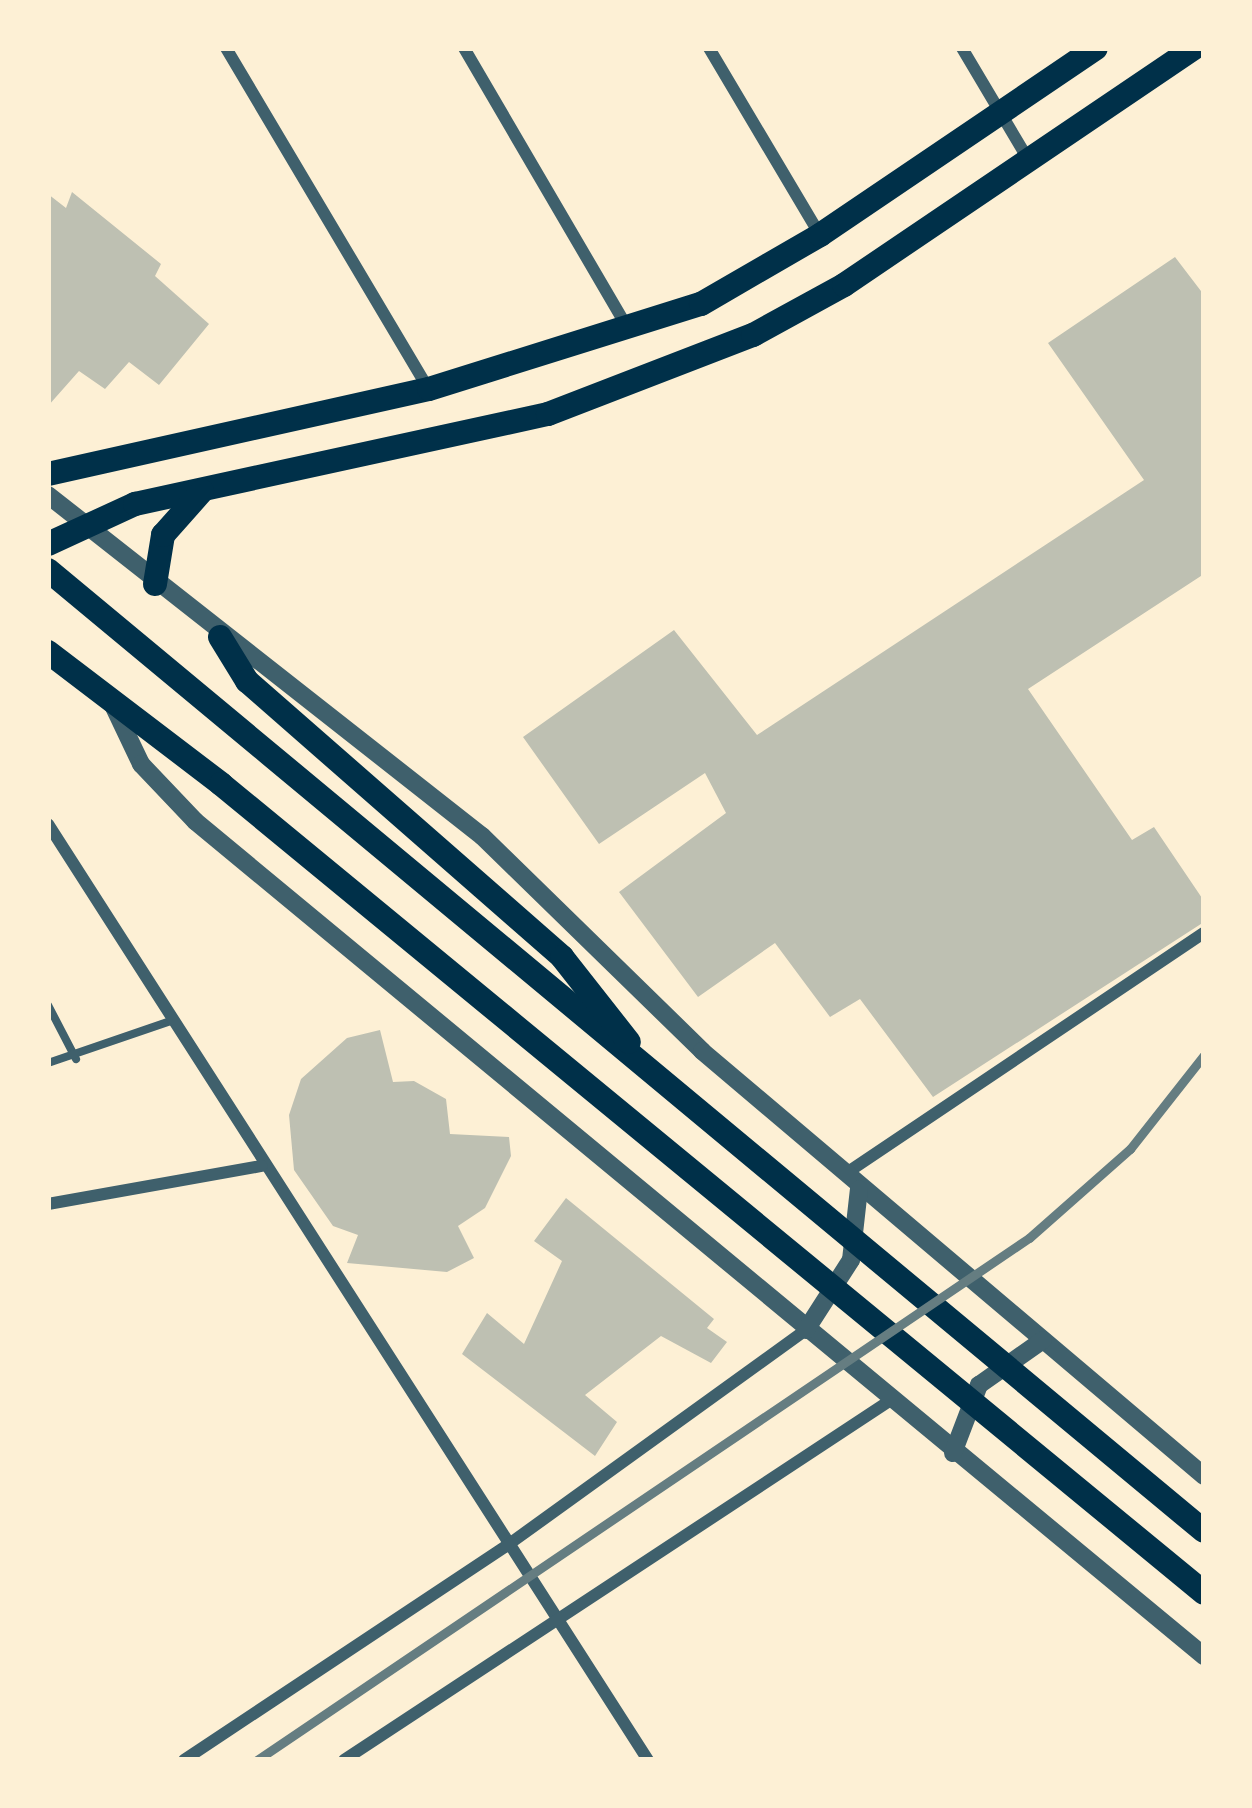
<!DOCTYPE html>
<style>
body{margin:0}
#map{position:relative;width:1252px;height:1808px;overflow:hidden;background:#fdf0d5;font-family:"Source Sans 3",sans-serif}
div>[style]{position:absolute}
.building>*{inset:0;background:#bec0b2}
.service>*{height:8px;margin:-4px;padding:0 4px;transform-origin:4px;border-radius:4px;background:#3f606c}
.minor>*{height:12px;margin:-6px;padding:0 6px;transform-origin:6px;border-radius:6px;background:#3f606c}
.tertiary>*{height:18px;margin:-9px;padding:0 9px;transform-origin:9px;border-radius:9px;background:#3f606c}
.primary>*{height:24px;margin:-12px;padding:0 12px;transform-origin:12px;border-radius:12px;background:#003049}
.trunk>*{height:24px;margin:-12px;padding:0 12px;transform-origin:12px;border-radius:12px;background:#003049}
.rail>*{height:9px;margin:-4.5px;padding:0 4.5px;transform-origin:4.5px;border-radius:4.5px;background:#657d81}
span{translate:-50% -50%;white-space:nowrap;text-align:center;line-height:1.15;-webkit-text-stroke:9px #fdf0d5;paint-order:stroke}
.frame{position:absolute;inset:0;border:51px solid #fdf0d5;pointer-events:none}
</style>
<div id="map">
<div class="building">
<div style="clip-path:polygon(72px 192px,161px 264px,155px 276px,209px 324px,159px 385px,129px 362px,105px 389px,79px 371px,48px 406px,48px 194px,66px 208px)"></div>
<div style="clip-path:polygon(1175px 257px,1204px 295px,1204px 574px,1028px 689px,1132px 840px,1154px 827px,1204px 901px,1204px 922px,933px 1097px,860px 999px,830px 1017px,775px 943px,698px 997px,619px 892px,726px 813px,705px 773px,599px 844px,523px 737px,674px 630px,757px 735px,1144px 480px,1048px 343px)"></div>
<div style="clip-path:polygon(380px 1030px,393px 1082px,414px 1081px,446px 1099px,450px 1134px,509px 1137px,511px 1156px,485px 1208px,458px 1226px,474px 1258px,447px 1272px,347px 1263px,358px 1235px,333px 1226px,294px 1170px,289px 1115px,301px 1079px,347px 1038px)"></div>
<div style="clip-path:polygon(566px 1198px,714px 1319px,707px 1328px,727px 1342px,711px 1363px,661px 1336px,585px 1395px,617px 1422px,595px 1456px,462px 1354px,487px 1313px,524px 1344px,562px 1261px,534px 1241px)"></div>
</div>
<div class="service">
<div style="left:48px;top:1005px;width:61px;rotate:62.6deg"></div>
<div style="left:48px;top:1063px;width:130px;rotate:-18.9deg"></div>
</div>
<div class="minor">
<div style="left:226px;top:48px;width:395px;rotate:59.3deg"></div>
<div style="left:464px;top:48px;width:323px;rotate:59.7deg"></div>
<div style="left:709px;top:48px;width:217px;rotate:59.3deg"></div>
<div style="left:962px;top:48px;width:129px;rotate:59.3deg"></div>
<div style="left:48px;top:824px;width:1112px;rotate:57.34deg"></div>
<div style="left:845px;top:1174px;width:432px;rotate:-33.9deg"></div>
<div style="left:48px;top:1204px;width:217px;rotate:-10.1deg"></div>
<div style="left:184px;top:1760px;width:385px;rotate:-33.6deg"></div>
<div style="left:505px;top:1547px;width:371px;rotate:-35.8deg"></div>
<div style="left:344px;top:1760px;width:651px;rotate:-33.35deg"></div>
</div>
<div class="tertiary">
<div style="left:48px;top:495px;width:552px;rotate:38.16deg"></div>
<div style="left:482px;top:836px;width:308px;rotate:44.3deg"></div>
<div style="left:702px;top:1051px;width:658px;rotate:40.25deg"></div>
<div style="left:111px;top:701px;width:70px;rotate:64.5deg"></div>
<div style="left:141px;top:764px;width:79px;rotate:46.5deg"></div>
<div style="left:195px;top:821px;width:1310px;rotate:39.61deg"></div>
<div style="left:806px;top:1330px;width:83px;rotate:-57.3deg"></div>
<div style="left:851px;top:1260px;width:71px;rotate:-83.6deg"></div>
<div style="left:953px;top:1453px;width:73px;rotate:-69.1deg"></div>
<div style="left:979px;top:1385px;width:78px;rotate:-35.1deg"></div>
</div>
<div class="primary">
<div style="left:48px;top:474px;width:390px;rotate:-12.6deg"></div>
<div style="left:429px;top:389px;width:285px;rotate:-17.4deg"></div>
<div style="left:701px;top:304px;width:138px;rotate:-30.1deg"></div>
<div style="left:820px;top:235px;width:333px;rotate:-34.1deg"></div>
<div style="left:48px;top:544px;width:96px;rotate:-24.7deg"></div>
<div style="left:135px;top:504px;width:423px;rotate:-12.3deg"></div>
<div style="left:548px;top:414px;width:220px;rotate:-21.1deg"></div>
<div style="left:753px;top:335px;width:104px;rotate:-28.8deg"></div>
<div style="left:844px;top:285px;width:423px;rotate:-34.1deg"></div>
<div style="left:155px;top:584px;width:50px;rotate:-80.7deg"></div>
<div style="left:163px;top:535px;width:59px;rotate:-48.4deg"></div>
</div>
<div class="trunk">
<div style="left:48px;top:570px;width:1503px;rotate:39.74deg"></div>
<div style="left:220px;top:637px;width:52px;rotate:58.5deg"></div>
<div style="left:247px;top:681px;width:419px;rotate:41.2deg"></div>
<div style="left:562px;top:957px;width:108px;rotate:51.8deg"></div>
<div style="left:48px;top:652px;width:218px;rotate:37.3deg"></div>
<div style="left:221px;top:784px;width:1273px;rotate:39.45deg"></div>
</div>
<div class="rail">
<div style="left:257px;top:1760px;width:932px;rotate:-34.07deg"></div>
<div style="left:1029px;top:1238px;width:135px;rotate:-41.4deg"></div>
<div style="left:1130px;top:1149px;width:120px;rotate:-51.8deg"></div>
</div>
<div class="frame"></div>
</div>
